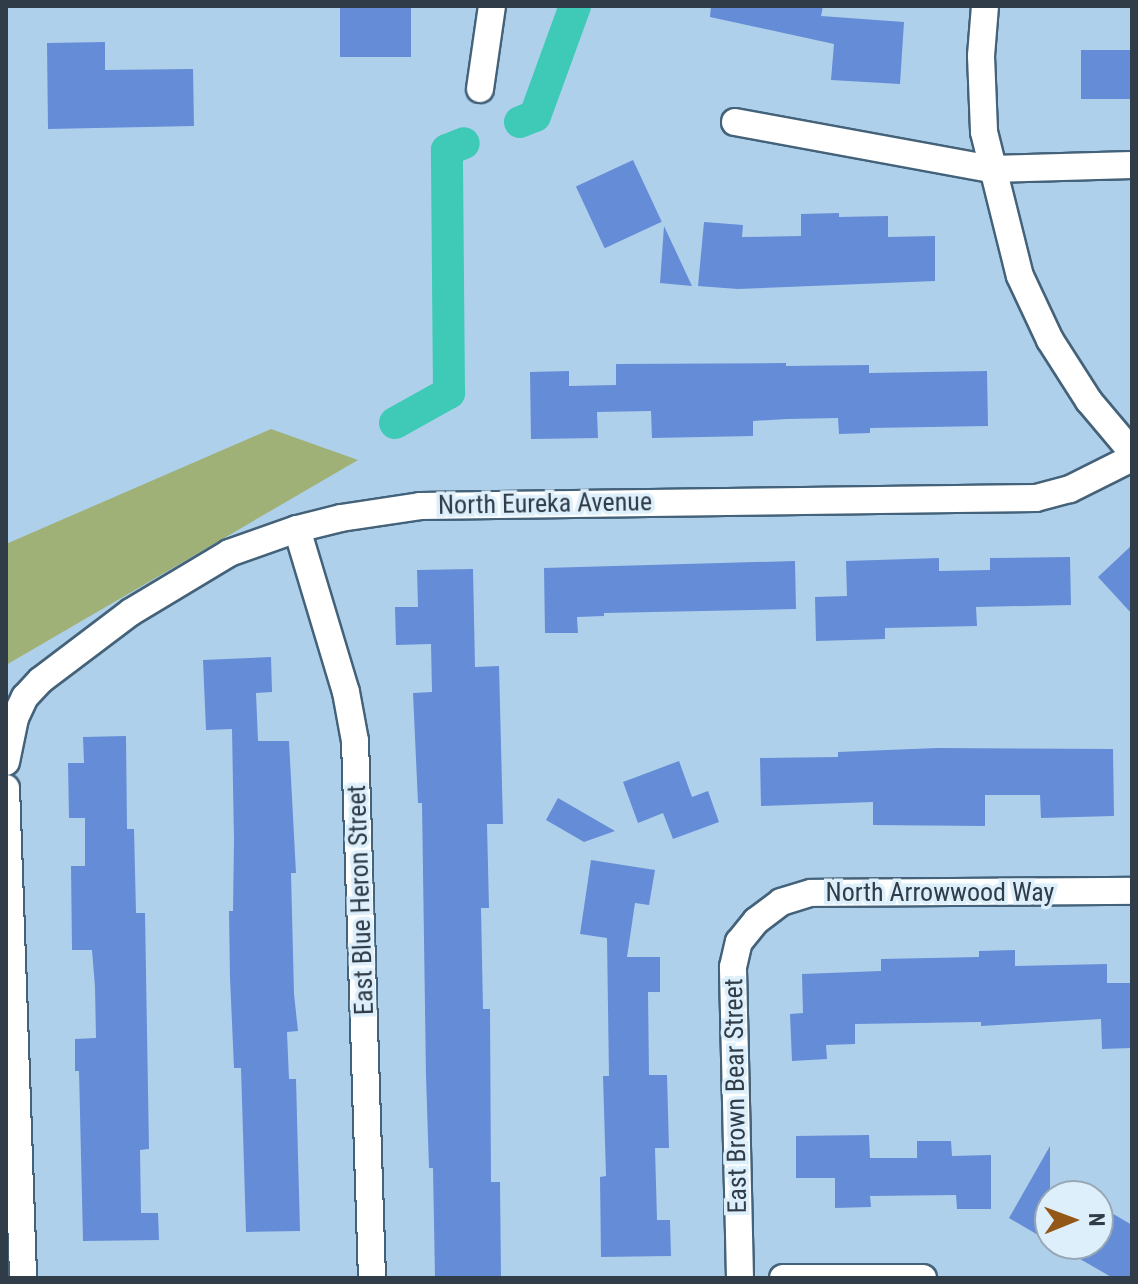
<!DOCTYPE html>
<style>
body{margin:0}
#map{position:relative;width:1138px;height:1284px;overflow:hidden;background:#afd0eb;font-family:"Roboto Condensed",sans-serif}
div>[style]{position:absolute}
.green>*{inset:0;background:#9fb177}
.canal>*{height:32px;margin:-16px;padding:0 16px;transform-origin:16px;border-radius:16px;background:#3fcab7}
.building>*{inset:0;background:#658cd6;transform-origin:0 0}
.roads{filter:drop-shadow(2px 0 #446279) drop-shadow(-2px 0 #446279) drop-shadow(0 2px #446279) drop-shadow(0 -2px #446279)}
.minor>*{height:26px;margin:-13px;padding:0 13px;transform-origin:13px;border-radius:13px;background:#fff}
span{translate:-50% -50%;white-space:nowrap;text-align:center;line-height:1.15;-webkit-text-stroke:7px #deeffc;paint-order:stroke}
.street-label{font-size:26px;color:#303d48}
.frame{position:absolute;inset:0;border:8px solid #303d48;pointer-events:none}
.north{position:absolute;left:1034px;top:1180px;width:80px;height:80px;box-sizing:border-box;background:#deeffc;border:2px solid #98a8b4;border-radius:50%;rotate:89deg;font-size:22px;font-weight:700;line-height:32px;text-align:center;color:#303d48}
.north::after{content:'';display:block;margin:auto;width:28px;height:36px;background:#935818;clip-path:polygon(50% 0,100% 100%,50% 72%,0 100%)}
</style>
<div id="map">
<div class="green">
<div style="clip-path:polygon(271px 429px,358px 460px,6px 665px,6px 544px)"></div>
</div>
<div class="canal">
<div style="left:520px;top:122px;width:16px;rotate:-22deg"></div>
<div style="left:535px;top:116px;width:117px;rotate:-70deg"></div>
<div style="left:395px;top:423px;width:62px;rotate:-29.1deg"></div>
<div style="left:449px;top:393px;width:243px;rotate:-90.5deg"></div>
<div style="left:447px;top:150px;width:18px;rotate:-22deg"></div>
</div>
<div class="building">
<div style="left:340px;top:6px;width:71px;height:51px"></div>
<div style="clip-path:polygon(711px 6px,823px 6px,821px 16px,904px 22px,900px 84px,831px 80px,834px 44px,710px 17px)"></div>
<div style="clip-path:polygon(105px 42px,105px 70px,193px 69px,194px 126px,48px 129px,47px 43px)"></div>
<div style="left:1132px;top:50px;width:49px;height:51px;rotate:90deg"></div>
<div style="left:633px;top:160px;width:68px;height:63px;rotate:65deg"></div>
<div style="clip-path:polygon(839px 213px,839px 217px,888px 216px,888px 237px,935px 236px,935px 281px,738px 289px,698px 286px,704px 222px,743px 225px,742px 237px,801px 236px,801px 214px)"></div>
<div style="clip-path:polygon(664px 226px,692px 286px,660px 283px)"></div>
<div style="clip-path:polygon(786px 363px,786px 366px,869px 365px,869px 373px,987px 371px,988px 426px,870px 428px,870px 433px,839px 434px,838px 418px,787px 419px,753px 421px,753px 436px,652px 438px,651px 411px,597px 412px,598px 438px,531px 439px,530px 372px,569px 371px,569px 386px,616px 385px,616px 364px)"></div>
<div style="clip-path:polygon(1132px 545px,1132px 614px,1098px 577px)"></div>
<div style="clip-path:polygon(1070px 557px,1071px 605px,976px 607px,977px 626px,885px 628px,885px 639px,816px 641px,815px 597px,847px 596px,846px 561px,939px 558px,939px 571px,990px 570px,990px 558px)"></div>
<div style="clip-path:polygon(795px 561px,796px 609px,604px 613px,604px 616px,577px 617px,578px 633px,545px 633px,544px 568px)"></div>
<div style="clip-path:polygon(473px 569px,475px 667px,499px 666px,503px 824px,487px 824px,489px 908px,481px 908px,483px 1009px,490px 1009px,491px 1182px,500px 1182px,501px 1278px,435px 1278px,433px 1168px,429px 1168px,426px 1076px,422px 803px,418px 803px,413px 693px,432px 692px,431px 644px,396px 645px,395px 607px,418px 607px,417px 570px)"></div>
<div style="clip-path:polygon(271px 657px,272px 692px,256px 693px,258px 741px,289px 741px,296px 873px,291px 873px,294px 994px,298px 1031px,287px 1032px,289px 1079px,296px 1079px,300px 1231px,246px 1232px,241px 1068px,234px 1068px,230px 978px,229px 911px,233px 911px,234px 840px,232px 729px,206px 730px,203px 660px)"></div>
<div style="clip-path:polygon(126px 736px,127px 829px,134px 829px,136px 913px,145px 913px,149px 1149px,140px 1150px,141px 1213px,158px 1213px,159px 1240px,83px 1241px,79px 1071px,75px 1071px,75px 1039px,96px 1038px,95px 987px,92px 950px,72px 950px,71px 866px,85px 866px,85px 818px,69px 818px,68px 763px,84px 763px,83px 737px)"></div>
<div style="clip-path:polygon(937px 748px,1113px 749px,1114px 816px,1041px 818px,1040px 795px,985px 795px,985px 826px,873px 825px,873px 802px,761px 806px,760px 758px,838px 757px,838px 752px)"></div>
<div style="clip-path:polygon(679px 761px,692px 797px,708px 791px,719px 822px,673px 839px,663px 813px,638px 823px,623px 782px)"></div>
<div style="clip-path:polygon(558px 798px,615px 831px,584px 842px,546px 820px)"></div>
<div style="clip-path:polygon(591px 860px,655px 870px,649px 905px,635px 903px,627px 957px,660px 957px,660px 992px,648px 992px,649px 1075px,667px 1075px,669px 1148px,655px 1148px,657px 1220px,670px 1220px,671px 1256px,601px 1257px,600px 1177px,606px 1176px,603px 1076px,609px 1076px,607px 938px,580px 934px)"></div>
<div style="clip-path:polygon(1015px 950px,1015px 966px,1107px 964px,1107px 983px,1132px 983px,1132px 1048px,1102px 1049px,1101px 1019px,981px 1026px,981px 1022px,855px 1024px,855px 1044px,826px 1045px,827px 1059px,792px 1061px,790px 1014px,803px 1013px,802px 974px,881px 971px,881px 959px,979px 957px,979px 951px)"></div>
<div style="clip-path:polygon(869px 1135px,870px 1158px,917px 1158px,917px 1141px,951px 1141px,952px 1156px,991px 1155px,991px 1209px,957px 1209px,956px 1195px,870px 1196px,871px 1207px,835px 1208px,835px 1178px,796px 1178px,796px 1136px)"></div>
<div style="clip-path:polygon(1050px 1146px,1050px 1242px,1009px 1218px)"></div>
<div style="clip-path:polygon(1098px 1205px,1132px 1225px,1132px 1278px,1113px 1278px,1054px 1244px,1098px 1244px)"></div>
</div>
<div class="roads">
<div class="minor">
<div style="left:985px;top:6px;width:50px;rotate:94.6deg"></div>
<div style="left:981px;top:56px;width:76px;rotate:87.7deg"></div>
<div style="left:984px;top:132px;width:148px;rotate:76deg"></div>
<div style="left:1020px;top:276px;width:71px;rotate:64.9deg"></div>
<div style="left:1050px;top:340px;width:72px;rotate:57.4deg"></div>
<div style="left:1089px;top:401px;width:67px;rotate:49.9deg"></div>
<div style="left:480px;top:89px;width:84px;rotate:-81.8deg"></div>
<div style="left:735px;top:122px;width:261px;rotate:10.4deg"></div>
<div style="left:992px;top:169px;width:140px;rotate:-1.6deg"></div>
<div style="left:297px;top:529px;width:170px;rotate:73.3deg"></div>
<div style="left:346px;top:692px;width:50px;rotate:79.6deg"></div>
<div style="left:355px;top:741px;width:537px;rotate:88.19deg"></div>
<div style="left:6px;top:762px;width:45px;rotate:-78.4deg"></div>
<div style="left:15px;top:718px;width:23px;rotate:-65deg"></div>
<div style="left:25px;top:697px;width:23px;rotate:-47deg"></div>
<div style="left:41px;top:680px;width:113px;rotate:-37.1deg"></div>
<div style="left:131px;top:612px;width:114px;rotate:-31deg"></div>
<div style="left:229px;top:553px;width:72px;rotate:-19.4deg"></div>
<div style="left:297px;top:529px;width:45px;rotate:-14deg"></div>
<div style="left:341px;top:518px;width:80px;rotate:-8.6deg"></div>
<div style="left:420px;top:506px;width:616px;rotate:-0.74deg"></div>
<div style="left:1036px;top:498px;width:35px;rotate:-15deg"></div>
<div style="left:1070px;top:489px;width:69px;rotate:-26.6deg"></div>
<div style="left:6px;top:788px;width:490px;rotate:88deg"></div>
<div style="left:740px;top:1278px;width:311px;rotate:-91.3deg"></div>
<div style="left:733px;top:967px;width:26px;rotate:-77deg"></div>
<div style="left:739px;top:942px;width:27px;rotate:-51deg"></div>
<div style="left:756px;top:921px;width:31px;rotate:-37deg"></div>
<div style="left:781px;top:902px;width:31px;rotate:-17deg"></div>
<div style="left:811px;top:893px;width:321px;rotate:-0.4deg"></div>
<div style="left:783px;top:1278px;width:140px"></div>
</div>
</div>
<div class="street-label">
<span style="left:545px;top:504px;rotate:-1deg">North Eureka Avenue</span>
<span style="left:940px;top:893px">North Arrowwood Way</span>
<span style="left:361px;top:900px;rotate:-92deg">East Blue Heron Street</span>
<span style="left:736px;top:1096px;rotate:-91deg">East Brown Bear Street</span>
</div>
<div class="frame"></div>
<div class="north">N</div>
</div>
